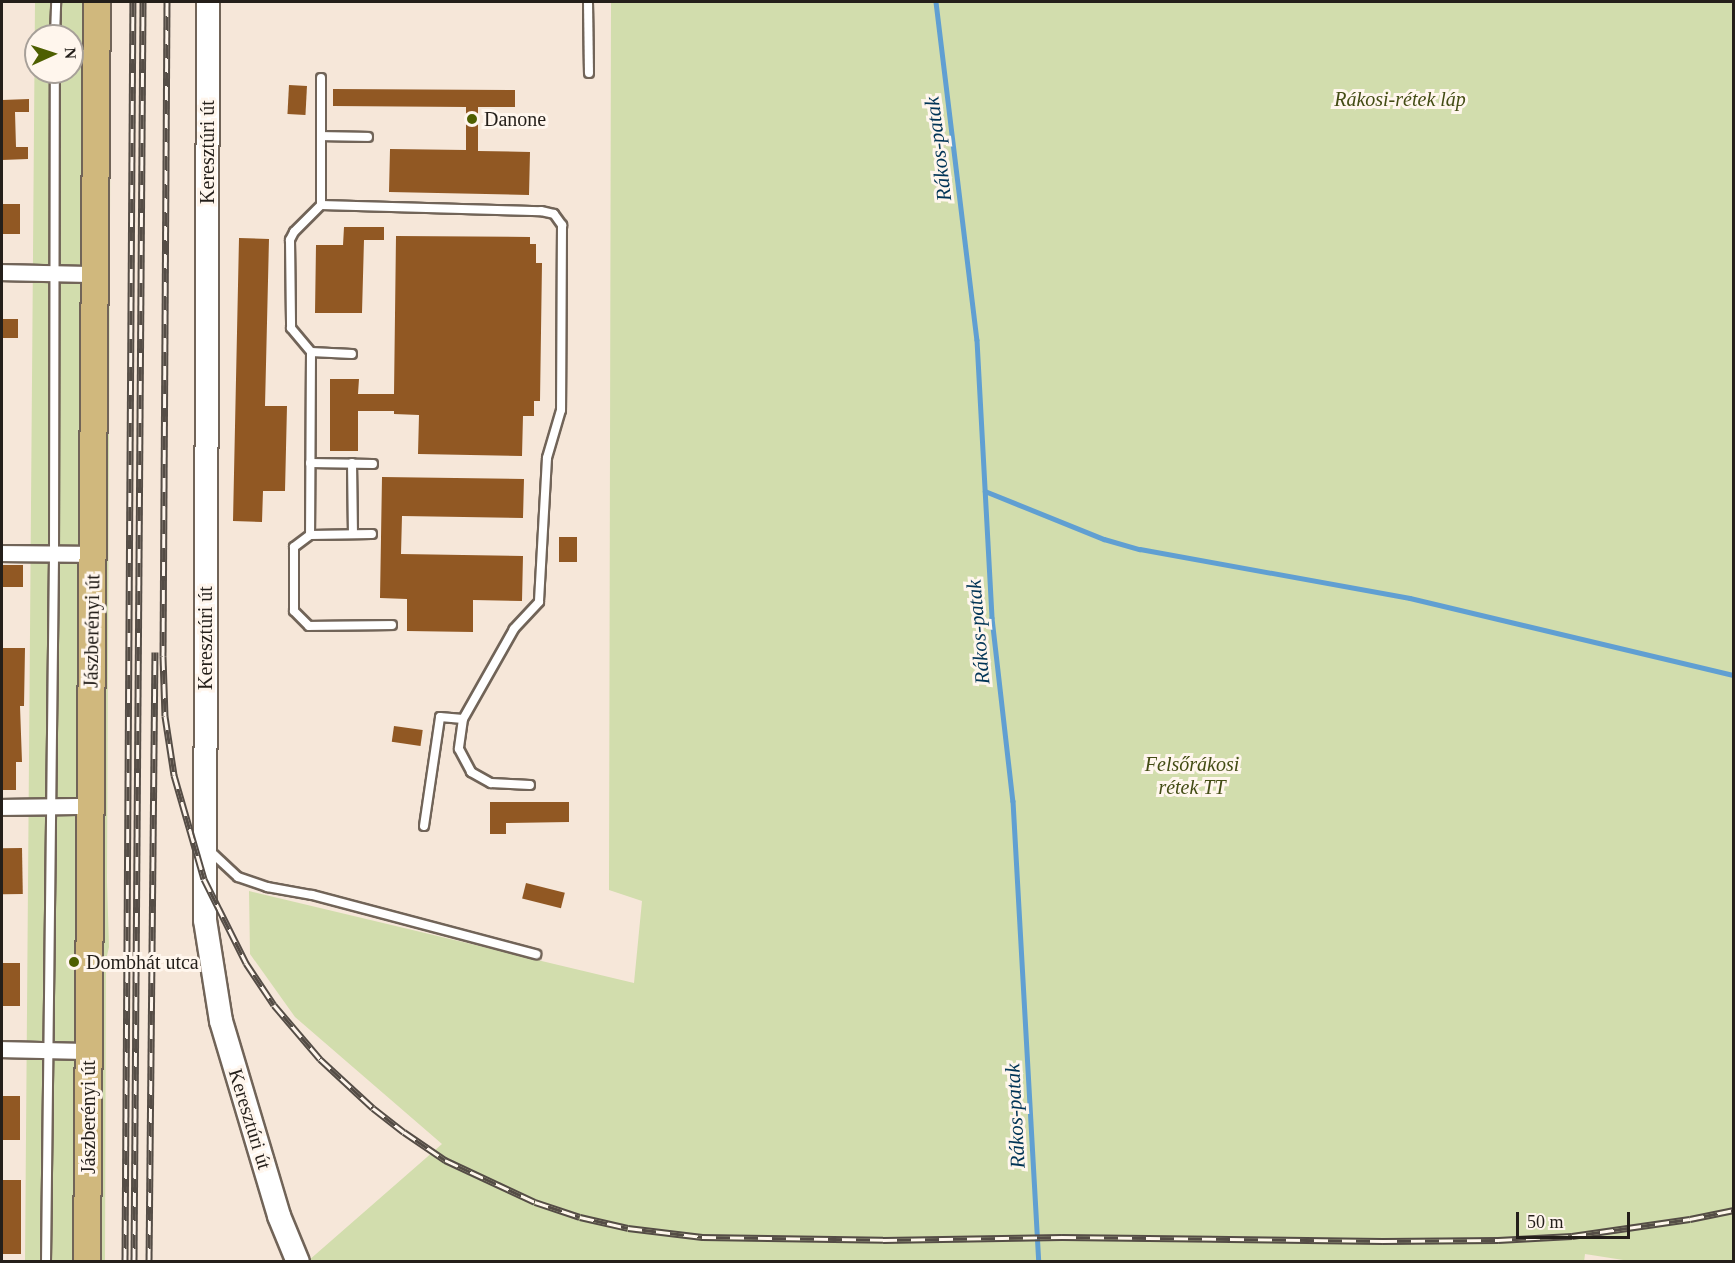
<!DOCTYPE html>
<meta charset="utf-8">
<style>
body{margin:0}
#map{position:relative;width:1735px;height:1263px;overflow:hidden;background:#f6e7d9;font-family:Georgia,serif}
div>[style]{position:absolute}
.green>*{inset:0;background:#d2ddad}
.stream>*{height:4.5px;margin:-2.25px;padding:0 2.25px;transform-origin:2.25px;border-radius:2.25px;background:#609fd2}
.building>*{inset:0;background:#915823;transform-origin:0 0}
.roads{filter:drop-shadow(2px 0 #716458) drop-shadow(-2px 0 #716458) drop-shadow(0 2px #716458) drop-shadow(0 -2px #716458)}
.lane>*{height:8px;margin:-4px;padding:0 4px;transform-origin:4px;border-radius:4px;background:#fff}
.street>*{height:15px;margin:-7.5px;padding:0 7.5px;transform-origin:7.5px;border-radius:7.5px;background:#fff}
.secondary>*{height:22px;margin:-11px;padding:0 11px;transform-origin:11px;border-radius:11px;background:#fff}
.primary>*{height:26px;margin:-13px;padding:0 13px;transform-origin:13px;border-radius:13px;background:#d0b87d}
.rail>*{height:7px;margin-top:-3.5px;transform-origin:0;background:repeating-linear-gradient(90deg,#fff6ed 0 14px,#554d46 0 28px);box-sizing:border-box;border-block:2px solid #554d46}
.dots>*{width:16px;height:16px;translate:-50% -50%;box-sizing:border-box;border:3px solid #fff6ed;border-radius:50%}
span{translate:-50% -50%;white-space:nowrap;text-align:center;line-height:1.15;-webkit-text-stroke:6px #fff6ed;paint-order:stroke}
.park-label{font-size:20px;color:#434c14;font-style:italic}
.poi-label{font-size:20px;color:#241f1a}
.left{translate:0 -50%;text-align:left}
.street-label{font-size:20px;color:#241f1a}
.water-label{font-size:21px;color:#003456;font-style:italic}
.frame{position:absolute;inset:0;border:3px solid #241f1a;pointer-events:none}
.north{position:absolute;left:24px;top:24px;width:60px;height:60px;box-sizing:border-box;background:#fff6ed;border:2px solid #a7a099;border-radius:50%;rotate:87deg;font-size:16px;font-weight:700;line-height:24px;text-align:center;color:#241f1a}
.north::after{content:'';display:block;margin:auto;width:21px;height:27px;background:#4e5f01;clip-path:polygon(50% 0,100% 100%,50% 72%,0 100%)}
.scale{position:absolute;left:1516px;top:1212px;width:114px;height:27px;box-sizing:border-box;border:3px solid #241f1a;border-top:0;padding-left:8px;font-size:18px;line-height:21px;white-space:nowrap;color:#241f1a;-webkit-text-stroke:4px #fff6ed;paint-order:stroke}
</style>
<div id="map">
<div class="green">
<div style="clip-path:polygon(evenodd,35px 2px,111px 2px,107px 882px,109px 947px,106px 960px,105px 1261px,25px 1262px,35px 2px,36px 36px,72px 36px,72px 72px,36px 72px,36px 36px)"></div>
<div style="clip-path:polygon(611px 2px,1733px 2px,1733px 1261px,1636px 1262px,1585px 1254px,1584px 1262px,308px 1261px,442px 1144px,295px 1017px,250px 954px,249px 891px,634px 983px,642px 901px,609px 890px)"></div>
</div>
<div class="stream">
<div style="left:936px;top:2px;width:340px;rotate:83.1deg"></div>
<div style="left:977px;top:340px;width:278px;rotate:86.9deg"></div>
<div style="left:992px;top:618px;width:184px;rotate:83.5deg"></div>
<div style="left:1013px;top:801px;width:462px;rotate:86.8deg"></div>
<div style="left:985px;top:491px;width:128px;rotate:22deg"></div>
<div style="left:1104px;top:539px;width:37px;rotate:16deg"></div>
<div style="left:1140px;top:549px;width:274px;rotate:10.3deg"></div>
<div style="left:1410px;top:598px;width:333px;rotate:13.4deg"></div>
</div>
<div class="building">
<div style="left:289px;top:85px;width:18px;height:29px;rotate:3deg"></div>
<div style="clip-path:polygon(333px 89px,515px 90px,515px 107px,478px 107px,478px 151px,530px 152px,529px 195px,389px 192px,390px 149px,466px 150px,466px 107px,333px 106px)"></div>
<div style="clip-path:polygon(29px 99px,29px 112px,15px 112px,16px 147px,28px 147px,28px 159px,2px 160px,2px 100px)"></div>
<div style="left:2px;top:204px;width:18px;height:30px"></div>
<div style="clip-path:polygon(344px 227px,384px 227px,384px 240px,364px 240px,362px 313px,315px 313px,316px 245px,343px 245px)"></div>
<div style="clip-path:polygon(396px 236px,530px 237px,530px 244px,536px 244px,536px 263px,542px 263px,540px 401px,534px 401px,534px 416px,523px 416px,522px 456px,418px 454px,419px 415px,394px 414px,394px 411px,358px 411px,358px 451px,330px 451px,330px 379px,359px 379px,358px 394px,394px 394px)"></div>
<div style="clip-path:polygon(239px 238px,269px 239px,265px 406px,287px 406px,285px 491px,263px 491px,262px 522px,233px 521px)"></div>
<div style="left:2px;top:319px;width:16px;height:19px"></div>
<div style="clip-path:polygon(382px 477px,524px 479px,523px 518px,402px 516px,401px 554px,523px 556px,522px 601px,473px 600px,473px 632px,407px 631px,407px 599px,380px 598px)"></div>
<div style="left:559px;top:537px;width:18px;height:25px"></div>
<div style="left:2px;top:565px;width:21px;height:22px"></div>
<div style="clip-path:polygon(2px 648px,25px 648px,24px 706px,20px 706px,22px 762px,16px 762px,16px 790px,2px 790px)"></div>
<div style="left:394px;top:726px;width:29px;height:16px;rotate:8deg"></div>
<div style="clip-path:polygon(490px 802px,569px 802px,569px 822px,506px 823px,506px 834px,490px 834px)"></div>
<div style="left:22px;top:848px;width:46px;height:20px;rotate:89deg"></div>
<div style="left:526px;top:883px;width:40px;height:16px;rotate:14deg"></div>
<div style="left:2px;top:963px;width:18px;height:43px"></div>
<div style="left:2px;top:1096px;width:18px;height:44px"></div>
<div style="left:2px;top:1180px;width:19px;height:74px"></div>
</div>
<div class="roads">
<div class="lane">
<div style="left:588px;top:2px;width:71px;rotate:89.2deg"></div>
<div style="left:55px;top:36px;width:34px;rotate:-88deg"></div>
<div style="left:321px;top:78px;width:127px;rotate:90deg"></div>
<div style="left:321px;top:205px;width:38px;rotate:135deg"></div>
<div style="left:294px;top:232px;width:9px;rotate:117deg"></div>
<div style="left:290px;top:240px;width:88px;rotate:89.3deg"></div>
<div style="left:291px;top:328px;width:31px;rotate:50deg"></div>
<div style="left:311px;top:352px;width:183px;rotate:90.3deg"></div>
<div style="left:310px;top:535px;width:20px;rotate:143deg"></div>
<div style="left:294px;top:547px;width:64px;rotate:90deg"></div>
<div style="left:294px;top:611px;width:21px;rotate:45deg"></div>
<div style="left:309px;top:626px;width:83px;rotate:-0.7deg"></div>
<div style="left:322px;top:136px;width:46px;rotate:1.2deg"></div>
<div style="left:321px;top:205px;width:220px;rotate:1.6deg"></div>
<div style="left:541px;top:211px;width:13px;rotate:13deg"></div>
<div style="left:554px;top:214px;width:14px;rotate:54deg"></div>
<div style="left:562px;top:225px;width:185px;rotate:90.3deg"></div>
<div style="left:561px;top:410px;width:50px;rotate:106.3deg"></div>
<div style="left:547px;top:458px;width:144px;rotate:93.2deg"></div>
<div style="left:539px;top:602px;width:37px;rotate:133deg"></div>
<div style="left:514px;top:629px;width:103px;rotate:119.5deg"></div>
<div style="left:463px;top:719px;width:30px;rotate:98deg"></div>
<div style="left:459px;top:749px;width:26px;rotate:62deg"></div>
<div style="left:471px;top:772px;width:23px;rotate:29deg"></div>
<div style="left:491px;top:783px;width:39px;rotate:3deg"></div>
<div style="left:311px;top:352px;width:41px;rotate:2.8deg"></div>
<div style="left:310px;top:463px;width:63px;rotate:0.9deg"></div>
<div style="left:352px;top:463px;width:71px;rotate:89.2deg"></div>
<div style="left:310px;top:535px;width:62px;rotate:-0.9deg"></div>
<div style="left:424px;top:826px;width:110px;rotate:-81.6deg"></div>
<div style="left:440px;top:717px;width:23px;rotate:5deg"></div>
<div style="left:210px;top:851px;width:38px;rotate:43deg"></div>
<div style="left:238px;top:877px;width:31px;rotate:19deg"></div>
<div style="left:267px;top:887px;width:46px;rotate:10.1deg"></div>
<div style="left:312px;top:895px;width:232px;rotate:14.8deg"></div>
<div style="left:46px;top:1262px;width:708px;rotate:-89.35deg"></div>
<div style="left:54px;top:554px;width:482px;rotate:-89.9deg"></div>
</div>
<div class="street">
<div style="left:2px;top:272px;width:91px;rotate:1.3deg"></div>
<div style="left:2px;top:553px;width:91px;rotate:0.6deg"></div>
<div style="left:2px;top:807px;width:88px;rotate:-0.7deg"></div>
<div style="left:2px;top:1049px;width:87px;rotate:1.3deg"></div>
</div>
<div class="secondary">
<div style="left:208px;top:2px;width:918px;rotate:90.19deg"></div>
<div style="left:205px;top:920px;width:102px;rotate:81deg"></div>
<div style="left:221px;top:1021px;width:203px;rotate:73.4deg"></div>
<div style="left:279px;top:1216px;width:50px;rotate:67.6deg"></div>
</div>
<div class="primary">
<div style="left:87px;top:1262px;width:1260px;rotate:-89.55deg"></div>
</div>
</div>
<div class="rail">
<div style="left:167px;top:2px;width:654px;rotate:90.35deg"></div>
<div style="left:163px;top:656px;width:60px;rotate:88.1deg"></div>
<div style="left:165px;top:716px;width:60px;rotate:81.3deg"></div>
<div style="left:174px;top:775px;width:108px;rotate:73.9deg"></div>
<div style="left:204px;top:879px;width:94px;rotate:63.4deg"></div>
<div style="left:246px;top:963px;width:50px;rotate:56.3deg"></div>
<div style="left:274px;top:1005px;width:71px;rotate:49.6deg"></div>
<div style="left:320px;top:1059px;width:72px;rotate:42.8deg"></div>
<div style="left:373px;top:1108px;width:39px;rotate:38deg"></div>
<div style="left:404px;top:1132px;width:50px;rotate:34.3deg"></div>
<div style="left:445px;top:1160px;width:99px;rotate:25deg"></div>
<div style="left:535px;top:1202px;width:47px;rotate:18.4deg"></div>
<div style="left:580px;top:1217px;width:49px;rotate:12.9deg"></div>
<div style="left:628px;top:1228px;width:75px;rotate:6.9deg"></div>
<div style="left:702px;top:1237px;width:181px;rotate:0.9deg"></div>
<div style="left:883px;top:1240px;width:179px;rotate:-1deg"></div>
<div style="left:1062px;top:1237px;width:321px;rotate:0.7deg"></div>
<div style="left:1383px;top:1241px;width:115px;rotate:-0.5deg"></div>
<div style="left:1498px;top:1240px;width:74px;rotate:-3.1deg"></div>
<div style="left:1572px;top:1236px;width:119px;rotate:-8.2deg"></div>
<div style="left:1690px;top:1219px;width:45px;rotate:-11.6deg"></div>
<div style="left:125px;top:1262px;width:1260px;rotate:-89.64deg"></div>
<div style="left:134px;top:1262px;width:1260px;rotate:-89.59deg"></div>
<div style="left:149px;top:1262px;width:610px;rotate:-89.44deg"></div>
</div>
<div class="dots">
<div style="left:472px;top:119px;background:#4e5f01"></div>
<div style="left:74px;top:962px;background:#4e5f01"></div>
</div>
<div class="park-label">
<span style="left:1400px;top:99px">Rákosi-rétek láp</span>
<span style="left:1192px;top:776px">Felsőrákosi<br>rétek TT</span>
</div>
<div class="poi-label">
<span class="left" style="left:484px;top:119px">Danone</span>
<span class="left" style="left:86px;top:962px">Dombhát utca</span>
</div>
<div class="street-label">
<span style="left:207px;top:152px;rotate:-90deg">Keresztúri út</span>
<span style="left:92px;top:631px;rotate:-89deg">Jászberényi út</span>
<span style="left:205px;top:638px;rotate:-90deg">Keresztúri út</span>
<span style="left:88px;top:1117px;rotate:-90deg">Jászberényi út</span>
<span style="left:250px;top:1119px;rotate:73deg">Keresztúri út</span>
</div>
<div class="water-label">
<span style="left:938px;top:149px;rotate:-97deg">Rákos-patak</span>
<span style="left:978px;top:632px;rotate:-95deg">Rákos-patak</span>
<span style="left:1015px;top:1116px;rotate:-93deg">Rákos-patak</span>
</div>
<div class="frame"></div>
<div class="north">N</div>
<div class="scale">50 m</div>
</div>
